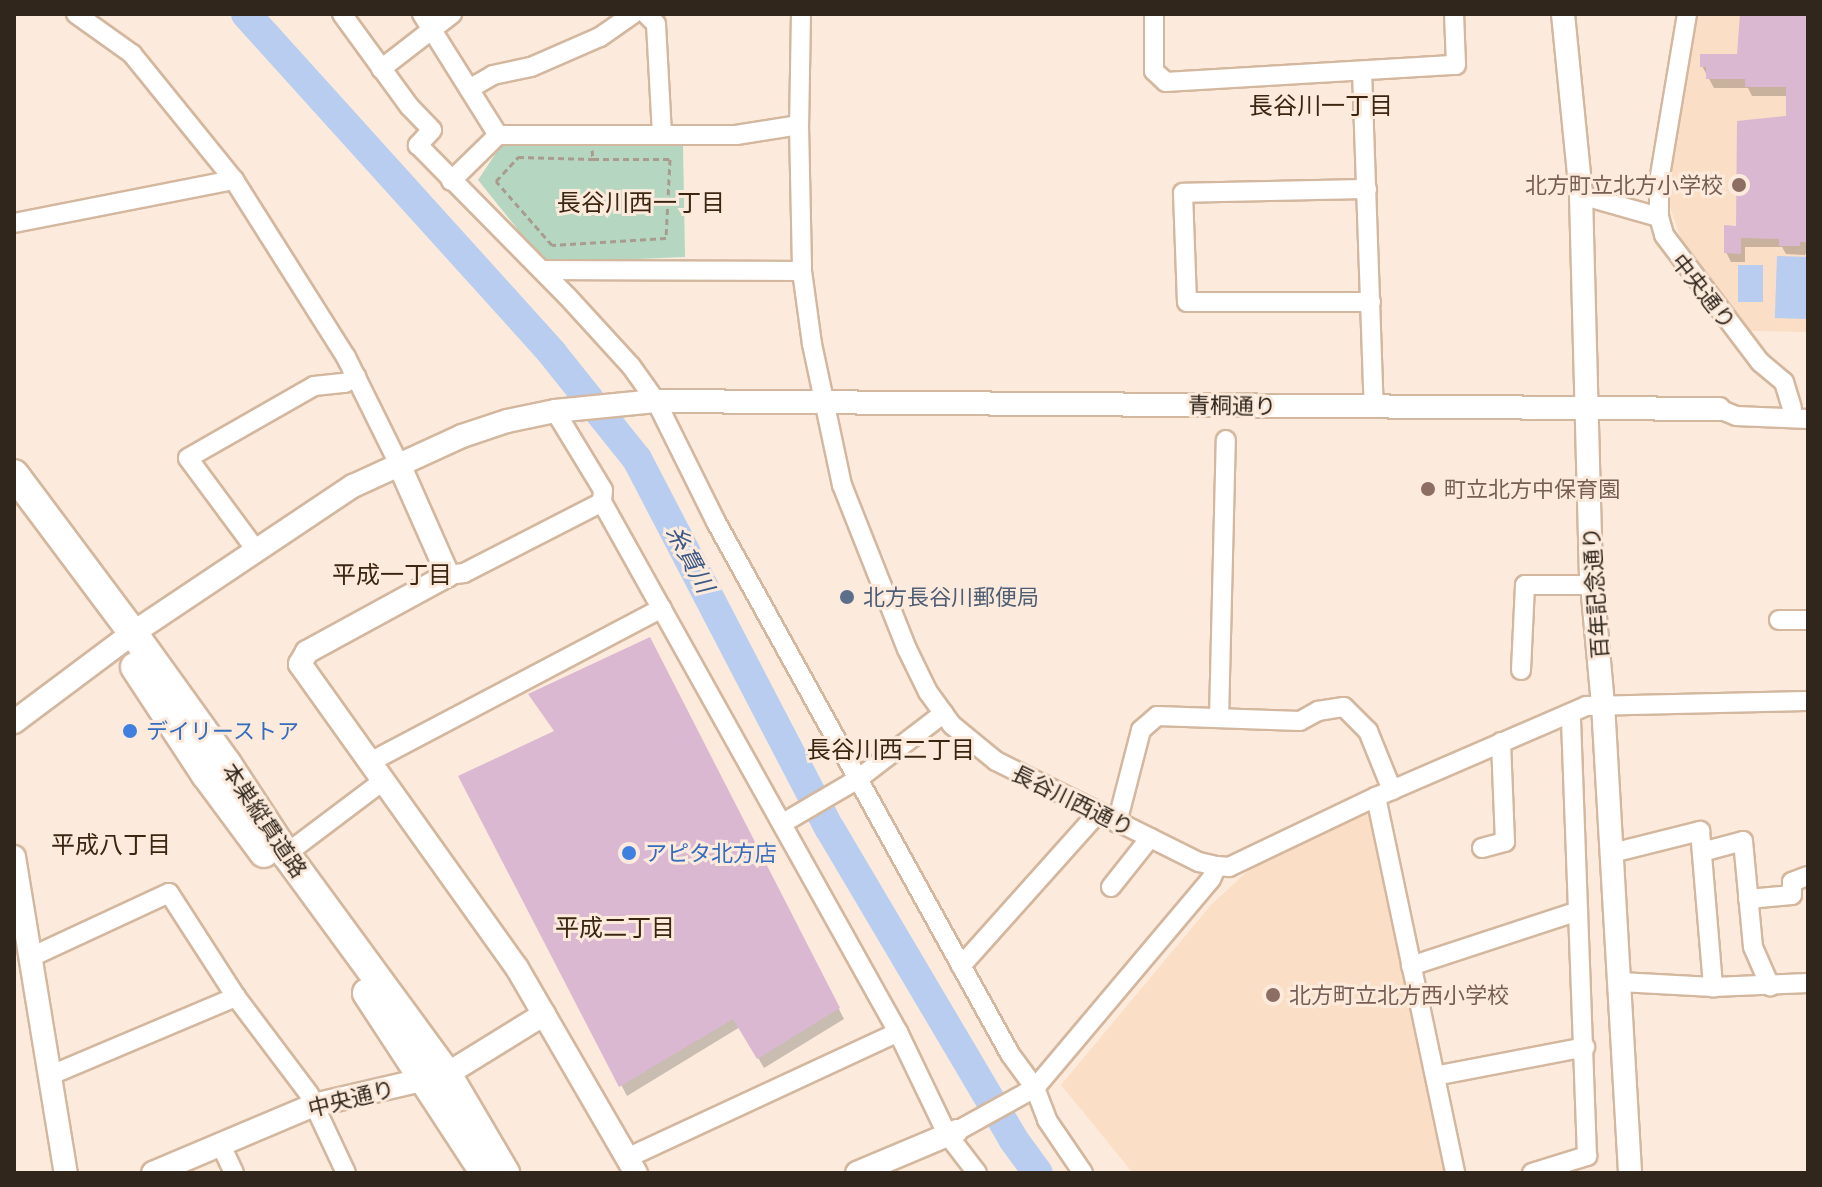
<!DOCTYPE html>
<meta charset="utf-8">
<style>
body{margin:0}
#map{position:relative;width:1822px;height:1187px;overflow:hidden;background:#fcebdc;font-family:"IBM Plex Sans","Noto Sans JP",sans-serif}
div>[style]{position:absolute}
.built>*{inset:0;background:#fadec5}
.green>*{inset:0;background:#b5d7c1}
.water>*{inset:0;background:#b8cdef;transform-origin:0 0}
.shadow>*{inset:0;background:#0003}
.river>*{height:30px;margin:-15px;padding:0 15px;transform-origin:15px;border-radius:15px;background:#b8cdef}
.building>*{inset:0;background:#dbb8d2}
.path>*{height:3px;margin-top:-1.5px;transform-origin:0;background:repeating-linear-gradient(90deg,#a99b8e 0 6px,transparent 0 10px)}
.roads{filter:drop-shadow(2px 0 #d3b79f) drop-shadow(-2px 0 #d3b79f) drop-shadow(0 2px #d3b79f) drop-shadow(0 -2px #d3b79f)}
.minor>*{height:18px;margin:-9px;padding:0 9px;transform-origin:9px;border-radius:9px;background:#fff}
.tertiary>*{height:22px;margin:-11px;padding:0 11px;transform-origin:11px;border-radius:11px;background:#fff}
.primary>*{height:28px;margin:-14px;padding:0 14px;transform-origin:14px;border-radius:14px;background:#fff}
.dots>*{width:22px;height:22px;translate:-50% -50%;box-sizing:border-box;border:4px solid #fcebdc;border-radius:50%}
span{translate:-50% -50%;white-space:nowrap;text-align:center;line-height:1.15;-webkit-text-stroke:6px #fcebdc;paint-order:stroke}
.education-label{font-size:22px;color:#785e54}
.right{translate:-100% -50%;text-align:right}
.left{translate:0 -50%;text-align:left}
.street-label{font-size:22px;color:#30261c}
.service-label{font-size:22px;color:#4e5e75}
.shop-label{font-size:22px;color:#366cbe}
.neighbourhood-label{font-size:24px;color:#3c2612}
.water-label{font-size:24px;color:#3c5886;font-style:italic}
.frame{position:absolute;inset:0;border:16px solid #30261c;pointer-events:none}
</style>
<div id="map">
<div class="built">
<div style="clip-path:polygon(1694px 14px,1808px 14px,1808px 332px,1751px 331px,1685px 250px,1670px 207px,1670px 163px)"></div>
<div style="clip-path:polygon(1366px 814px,1373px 816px,1446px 1173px,1133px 1173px,1061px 1085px,1211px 905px,1251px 868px)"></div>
</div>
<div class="green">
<div style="clip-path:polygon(504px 141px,683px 144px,685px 257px,545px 263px,478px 180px)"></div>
</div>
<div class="water">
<div style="left:1777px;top:256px;width:31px;height:62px;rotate:2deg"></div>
<div style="left:1738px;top:265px;width:25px;height:37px"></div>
</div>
<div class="shadow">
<div style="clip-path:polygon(1741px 14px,1808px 14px,1808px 105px,1788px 96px,1752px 96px,1748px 88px,1714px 88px,1702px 66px,1739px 56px)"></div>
<div style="clip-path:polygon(1808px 121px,1808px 250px,1805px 255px,1786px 254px,1782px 247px,1745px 247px,1745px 262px,1731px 262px,1726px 252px,1738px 228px)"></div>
<div style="clip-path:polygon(655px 649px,844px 1019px,764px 1068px,740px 1027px,627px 1096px,461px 776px,556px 732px)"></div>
</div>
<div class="river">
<div style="left:246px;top:14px;width:457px;rotate:47.9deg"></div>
<div style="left:552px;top:353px;width:136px;rotate:51.3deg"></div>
<div style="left:637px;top:459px;width:417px;rotate:62.5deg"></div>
<div style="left:830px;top:829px;width:360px;rotate:59.4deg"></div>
<div style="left:1013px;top:1139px;width:42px;rotate:53.7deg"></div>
</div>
<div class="building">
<div style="clip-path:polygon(1740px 14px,1808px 14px,1808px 242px,1800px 242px,1800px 246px,1779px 246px,1779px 239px,1741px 238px,1741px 254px,1724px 253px,1724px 225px,1736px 226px,1737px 121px,1786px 116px,1786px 87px,1745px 87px,1745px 79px,1706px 79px,1706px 67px,1700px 67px,1700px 54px,1737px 54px)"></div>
<div style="clip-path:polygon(650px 637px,840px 1008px,757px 1059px,733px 1019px,619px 1087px,458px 776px,554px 731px,528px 694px)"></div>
</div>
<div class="path">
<div style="left:592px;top:150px;width:9px;rotate:84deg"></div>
<div style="left:593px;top:159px;width:77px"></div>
<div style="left:670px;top:159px;width:79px;rotate:92.9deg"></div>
<div style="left:666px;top:238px;width:114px;rotate:176.5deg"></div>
<div style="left:552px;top:245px;width:85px;rotate:-131.2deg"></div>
<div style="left:496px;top:181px;width:33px;rotate:-47deg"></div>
<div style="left:518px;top:157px;width:75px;rotate:1.5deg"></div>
</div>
<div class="roads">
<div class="minor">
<div style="left:76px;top:14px;width:69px;rotate:35.5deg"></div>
<div style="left:132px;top:54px;width:162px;rotate:51deg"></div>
<div style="left:234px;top:180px;width:209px;rotate:57.7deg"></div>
<div style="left:346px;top:357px;width:117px;rotate:63.7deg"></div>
<div style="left:342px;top:14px;width:114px;rotate:53.9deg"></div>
<div style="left:409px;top:106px;width:33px;rotate:46deg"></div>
<div style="left:432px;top:130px;width:21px;rotate:133deg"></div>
<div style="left:418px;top:145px;width:212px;rotate:45.4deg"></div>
<div style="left:567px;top:296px;width:95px;rotate:47.6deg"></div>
<div style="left:631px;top:366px;width:43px;rotate:54.5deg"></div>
<div style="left:656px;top:401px;width:135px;rotate:63.6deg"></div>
<div style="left:716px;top:522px;width:608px;rotate:61.07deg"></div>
<div style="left:1010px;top:1054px;width:42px;rotate:53.7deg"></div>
<div style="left:1035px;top:1088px;width:34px;rotate:69deg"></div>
<div style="left:1047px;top:1120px;width:64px;rotate:55.8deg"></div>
<div style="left:422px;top:14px;width:143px;rotate:57.9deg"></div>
<div style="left:646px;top:14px;width:14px;rotate:45deg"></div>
<div style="left:656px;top:24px;width:111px;rotate:86.9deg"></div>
<div style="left:801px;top:14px;width:111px;rotate:91deg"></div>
<div style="left:799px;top:125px;width:146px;rotate:88.8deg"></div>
<div style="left:802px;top:271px;width:74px;rotate:82.2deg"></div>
<div style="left:812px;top:344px;width:144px;rotate:78deg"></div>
<div style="left:842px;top:485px;width:176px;rotate:68.4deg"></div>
<div style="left:907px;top:649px;width:48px;rotate:64deg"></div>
<div style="left:928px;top:692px;width:41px;rotate:54deg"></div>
<div style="left:952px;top:725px;width:57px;rotate:39.3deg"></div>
<div style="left:996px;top:761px;width:227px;rotate:26.5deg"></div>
<div style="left:1199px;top:862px;width:18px;rotate:13deg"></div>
<div style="left:1154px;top:14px;width:57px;rotate:90deg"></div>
<div style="left:1154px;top:71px;width:16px;rotate:43deg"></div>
<div style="left:1166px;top:82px;width:290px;rotate:-3.4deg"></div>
<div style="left:1456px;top:65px;width:51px;rotate:-92.2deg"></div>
<div style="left:1687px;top:14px;width:169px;rotate:99.5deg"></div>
<div style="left:1659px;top:181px;width:36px;rotate:90deg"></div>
<div style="left:1659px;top:217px;width:19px;rotate:74deg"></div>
<div style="left:1664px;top:235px;width:159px;rotate:52.9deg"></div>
<div style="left:1760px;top:362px;width:31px;rotate:40deg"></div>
<div style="left:1784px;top:382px;width:27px;rotate:73deg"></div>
<div style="left:381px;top:69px;width:90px;rotate:-37.8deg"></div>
<div style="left:1362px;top:71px;width:336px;rotate:88deg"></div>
<div style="left:469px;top:89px;width:28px;rotate:-30deg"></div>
<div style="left:493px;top:75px;width:39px;rotate:-12deg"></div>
<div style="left:531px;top:67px;width:75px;rotate:-23.5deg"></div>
<div style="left:600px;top:37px;width:40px;rotate:-34.9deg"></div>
<div style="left:451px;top:181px;width:66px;rotate:-44.4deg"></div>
<div style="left:498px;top:135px;width:238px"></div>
<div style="left:736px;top:135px;width:64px;rotate:-9deg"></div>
<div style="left:1367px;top:189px;width:184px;rotate:178.8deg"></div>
<div style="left:1183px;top:193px;width:109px;rotate:87.9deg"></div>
<div style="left:1187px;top:302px;width:184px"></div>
<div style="left:1581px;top:195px;width:81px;rotate:15.8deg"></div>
<div style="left:14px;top:223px;width:224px;rotate:-11.1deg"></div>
<div style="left:542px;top:270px;width:260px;rotate:0.2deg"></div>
<div style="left:1719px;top:409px;width:18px;rotate:22deg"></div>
<div style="left:1736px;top:416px;width:72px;rotate:2.4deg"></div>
<div style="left:555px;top:411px;width:92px;rotate:58.7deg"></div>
<div style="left:603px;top:490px;width:12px;rotate:95deg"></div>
<div style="left:602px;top:502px;width:607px;rotate:60.82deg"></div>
<div style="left:898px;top:1032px;width:113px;rotate:64.3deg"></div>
<div style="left:947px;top:1134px;width:49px;rotate:52.4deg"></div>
<div style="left:256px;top:550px;width:114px;rotate:-126.5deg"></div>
<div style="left:188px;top:458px;width:145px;rotate:-29.7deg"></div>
<div style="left:314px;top:386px;width:31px;rotate:-6deg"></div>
<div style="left:345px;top:383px;width:13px;rotate:-29deg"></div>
<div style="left:448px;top:575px;width:16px;rotate:-7deg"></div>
<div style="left:464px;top:573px;width:155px;rotate:-27.2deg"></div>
<div style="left:1779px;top:620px;width:29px"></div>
<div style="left:1521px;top:670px;width:85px;rotate:-87.3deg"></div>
<div style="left:1525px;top:585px;width:68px"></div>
<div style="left:1219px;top:718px;width:278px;rotate:-88.6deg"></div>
<div style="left:370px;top:762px;width:330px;rotate:-27.8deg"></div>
<div style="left:1376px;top:797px;width:384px;rotate:78.1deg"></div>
<div style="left:783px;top:823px;width:87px;rotate:-30.4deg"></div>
<div style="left:858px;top:779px;width:108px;rotate:-37.5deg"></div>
<div style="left:1117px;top:823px;width:96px;rotate:-75.5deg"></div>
<div style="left:1141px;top:730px;width:21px;rotate:-41deg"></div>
<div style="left:1157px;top:716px;width:143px;rotate:2deg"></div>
<div style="left:1300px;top:721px;width:21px;rotate:-29deg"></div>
<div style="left:1318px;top:711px;width:26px;rotate:-9deg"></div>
<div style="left:1344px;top:707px;width:34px;rotate:45deg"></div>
<div style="left:1368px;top:731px;width:64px;rotate:67.9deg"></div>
<div style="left:1482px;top:848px;width:24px;rotate:-15deg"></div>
<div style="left:1505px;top:842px;width:100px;rotate:-92.3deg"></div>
<div style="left:1702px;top:852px;width:42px;rotate:-15deg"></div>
<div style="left:1743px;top:841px;width:106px;rotate:84.6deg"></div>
<div style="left:1753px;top:947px;width:43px;rotate:66.4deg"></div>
<div style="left:1612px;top:853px;width:91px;rotate:-14deg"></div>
<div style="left:1700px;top:831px;width:157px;rotate:85.2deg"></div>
<div style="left:286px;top:854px;width:121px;rotate:-37deg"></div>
<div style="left:1111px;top:887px;width:63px;rotate:-51.5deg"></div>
<div style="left:1748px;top:899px;width:44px;rotate:-5.2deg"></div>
<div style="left:1792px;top:895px;width:13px;rotate:-90deg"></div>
<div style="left:1792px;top:882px;width:17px;rotate:-21deg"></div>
<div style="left:31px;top:957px;width:152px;rotate:-24.9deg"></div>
<div style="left:169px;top:893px;width:124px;rotate:57.2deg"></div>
<div style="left:236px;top:997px;width:121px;rotate:53deg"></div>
<div style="left:309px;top:1094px;width:87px;rotate:64.9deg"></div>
<div style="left:961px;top:966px;width:205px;rotate:-48.2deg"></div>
<div style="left:1411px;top:966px;width:176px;rotate:-18.2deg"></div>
<div style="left:1620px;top:982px;width:93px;rotate:3.1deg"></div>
<div style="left:1713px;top:987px;width:95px;rotate:-2.4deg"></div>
<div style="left:51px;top:1075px;width:201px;rotate:-22.9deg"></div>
<div style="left:1435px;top:1076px;width:153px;rotate:-10.9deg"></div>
<div style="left:957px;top:1131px;width:89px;rotate:-28.9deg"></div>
<div style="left:1035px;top:1088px;width:273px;rotate:-49.9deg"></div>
<div style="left:1211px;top:879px;width:14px;rotate:-65deg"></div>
<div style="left:1217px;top:866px;width:12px;rotate:5deg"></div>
<div style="left:1229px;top:867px;width:163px;rotate:-25.5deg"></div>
<div style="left:1376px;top:797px;width:229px;rotate:-23.4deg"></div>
<div style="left:1586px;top:706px;width:222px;rotate:-1.3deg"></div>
<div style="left:220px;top:1143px;width:33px;rotate:65deg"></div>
<div style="left:627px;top:1158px;width:299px;rotate:-24.9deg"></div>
<div style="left:1532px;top:1173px;width:58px;rotate:-17.2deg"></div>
<div style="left:1587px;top:1156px;width:443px;rotate:-92.1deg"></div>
</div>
<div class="tertiary">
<div style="left:1563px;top:14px;width:182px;rotate:84.3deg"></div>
<div style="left:1581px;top:195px;width:378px;rotate:88.5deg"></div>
<div style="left:1591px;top:573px;width:132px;rotate:84.8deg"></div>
<div style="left:1603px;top:704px;width:470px;rotate:86.7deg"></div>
<div style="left:398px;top:462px;width:124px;rotate:66.1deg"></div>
<div style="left:448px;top:575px;width:161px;rotate:151.4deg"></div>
<div style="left:307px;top:652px;width:14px;rotate:120deg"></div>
<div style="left:300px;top:664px;width:374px;rotate:54.5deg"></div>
<div style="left:517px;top:968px;width:237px;rotate:59.9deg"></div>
<div style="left:14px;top:722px;width:149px;rotate:-36.8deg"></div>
<div style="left:133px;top:633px;width:265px;rotate:-33.8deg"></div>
<div style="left:353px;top:486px;width:120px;rotate:-24.6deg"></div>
<div style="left:462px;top:436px;width:47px;rotate:-18.4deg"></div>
<div style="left:507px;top:421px;width:49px;rotate:-11.8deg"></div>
<div style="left:555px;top:411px;width:101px;rotate:-5.7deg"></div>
<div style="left:656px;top:401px;width:1063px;rotate:0.43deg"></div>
<div style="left:14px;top:857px;width:320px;rotate:80.7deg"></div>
<div style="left:153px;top:1173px;width:175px;rotate:-22.9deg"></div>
<div style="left:314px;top:1105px;width:137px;rotate:-13.1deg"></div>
<div style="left:447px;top:1074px;width:114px;rotate:-31.7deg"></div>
<div style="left:857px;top:1173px;width:108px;rotate:-22.8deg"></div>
</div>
<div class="primary">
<div style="left:14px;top:474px;width:199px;rotate:53.2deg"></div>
<div style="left:133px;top:633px;width:161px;rotate:54.3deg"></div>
<div style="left:227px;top:764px;width:108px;rotate:56.8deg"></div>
<div style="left:286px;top:854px;width:273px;rotate:53.8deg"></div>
<div style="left:447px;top:1074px;width:115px;rotate:59.6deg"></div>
<div style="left:135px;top:667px;width:129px;rotate:56.7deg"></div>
<div style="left:206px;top:775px;width:97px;rotate:53.4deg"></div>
<div style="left:367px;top:993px;width:210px;rotate:56.8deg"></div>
</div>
</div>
<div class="dots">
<div style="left:1739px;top:185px;background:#8d6e63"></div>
<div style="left:1428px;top:489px;background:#8d6e63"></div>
<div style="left:847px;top:597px;background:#5c6f8a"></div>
<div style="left:130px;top:731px;background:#3f7fe0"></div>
<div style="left:629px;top:853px;background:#3f7fe0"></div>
<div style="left:1273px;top:995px;background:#8d6e63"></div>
</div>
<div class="education-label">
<span class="right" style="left:1723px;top:185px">北方町立北方小学校</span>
<span class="left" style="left:1444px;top:489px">町立北方中保育園</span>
<span class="left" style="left:1289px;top:995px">北方町立北方西小学校</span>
</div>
<div class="street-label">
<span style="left:1704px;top:291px;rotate:52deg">中央通り</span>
<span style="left:1232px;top:405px;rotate:1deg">青桐通り</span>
<span style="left:1595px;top:593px;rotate:-94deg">百年記念通り</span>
<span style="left:1073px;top:800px;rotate:26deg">長谷川西通り</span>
<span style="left:265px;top:820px;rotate:56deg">本巣縦貫道路</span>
<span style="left:351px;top:1098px;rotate:-14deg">中央通り</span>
</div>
<div class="service-label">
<span class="left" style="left:863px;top:597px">北方長谷川郵便局</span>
</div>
<div class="shop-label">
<span class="left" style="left:146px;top:731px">デイリーストア</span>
<span class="left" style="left:645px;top:853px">アピタ北方店</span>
</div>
<div class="neighbourhood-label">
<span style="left:1321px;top:106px">長谷川一丁目</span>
<span style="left:641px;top:203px">長谷川西一丁目</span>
<span style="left:392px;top:575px">平成一丁目</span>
<span style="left:891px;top:750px">長谷川西二丁目</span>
<span style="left:111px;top:845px">平成八丁目</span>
<span style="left:615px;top:928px">平成二丁目</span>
</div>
<div class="water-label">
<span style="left:690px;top:559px;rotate:62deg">糸貫川</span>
</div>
<div class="frame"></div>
</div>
